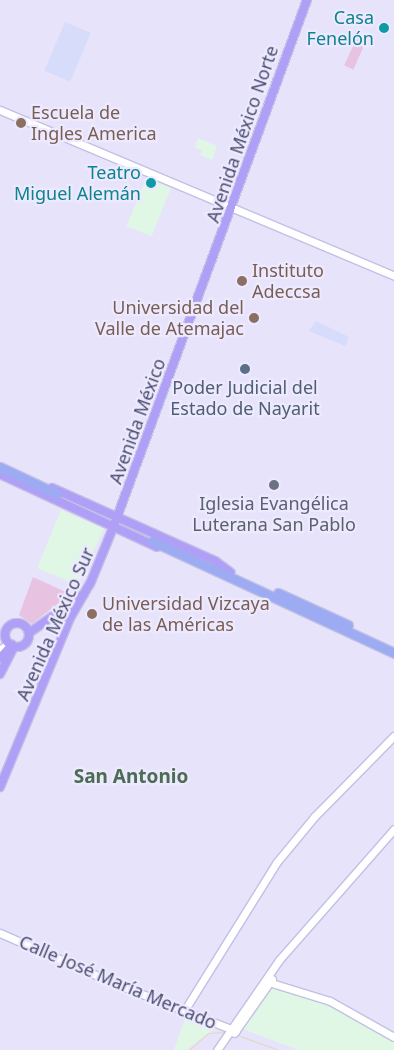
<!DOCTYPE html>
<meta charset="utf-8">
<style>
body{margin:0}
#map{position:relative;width:394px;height:1050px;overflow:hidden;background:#e7e3fb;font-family:"Noto Sans",sans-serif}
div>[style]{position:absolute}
.commercial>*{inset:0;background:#d7dcfb;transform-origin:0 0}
.education>*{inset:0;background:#e0f7e5;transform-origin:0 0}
.green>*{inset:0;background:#e7c3e1;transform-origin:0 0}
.stream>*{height:1px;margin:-0.5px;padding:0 0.5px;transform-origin:0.5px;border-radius:0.5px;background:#e3d7b9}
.highway-tunnel>*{height:9px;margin-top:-4.5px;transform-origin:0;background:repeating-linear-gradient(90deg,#c0bed8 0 9px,transparent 0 13.5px)}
.roads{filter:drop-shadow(1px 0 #c1c0e5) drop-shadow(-1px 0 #c1c0e5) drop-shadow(0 1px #c1c0e5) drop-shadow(0 -1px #c1c0e5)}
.secondary>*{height:7px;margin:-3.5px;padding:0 3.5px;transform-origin:3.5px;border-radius:3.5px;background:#fff}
.primary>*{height:8px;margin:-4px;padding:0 4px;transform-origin:4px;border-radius:4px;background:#b09ff6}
.primary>.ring{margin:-4px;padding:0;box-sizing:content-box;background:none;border:8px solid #b09ff6;border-radius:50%}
.highway>*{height:9px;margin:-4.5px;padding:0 4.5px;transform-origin:4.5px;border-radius:4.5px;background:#9dabf2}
.dots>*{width:14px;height:14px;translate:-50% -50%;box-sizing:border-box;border:2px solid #ede9fe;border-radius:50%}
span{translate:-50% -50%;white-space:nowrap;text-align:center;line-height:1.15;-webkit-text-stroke:4.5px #ede9fe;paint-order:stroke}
.culture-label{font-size:18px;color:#0d838f}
.right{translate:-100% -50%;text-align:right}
.education-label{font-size:18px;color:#785e54}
.left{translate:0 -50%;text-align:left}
.street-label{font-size:18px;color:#4b4e71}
.service-label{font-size:18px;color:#4e5e75}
.worship-label{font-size:18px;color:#5b616d}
.neighbourhood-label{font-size:19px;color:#4c6d54;font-weight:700}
</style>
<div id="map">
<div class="commercial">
<div style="left:65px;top:22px;width:28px;height:53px;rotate:23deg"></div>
<div style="clip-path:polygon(316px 321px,349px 337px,345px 346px,309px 331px)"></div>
</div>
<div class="education">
<div style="clip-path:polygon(198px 138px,217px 146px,212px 160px,200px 155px,202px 150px,195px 148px)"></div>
<div style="left:146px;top:178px;width:27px;height:52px;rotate:22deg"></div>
<div style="clip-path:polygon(61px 510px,104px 529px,80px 580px,75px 584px,37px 568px)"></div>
<div style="clip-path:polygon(271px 988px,335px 1006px,394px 1040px,394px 1050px,298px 1050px,243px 1029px)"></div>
<div style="clip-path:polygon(186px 1016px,216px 1028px,186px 1050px,174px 1050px)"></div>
</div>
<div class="green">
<div style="left:356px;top:39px;width:10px;height:29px;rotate:24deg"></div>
<div style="clip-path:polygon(33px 577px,70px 594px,32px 624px,19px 615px)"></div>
</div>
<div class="stream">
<div style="left:237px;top:1035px;width:45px;rotate:19.7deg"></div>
<div style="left:189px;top:1050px;width:25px;rotate:-42deg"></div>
<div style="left:208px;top:1033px;width:18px;rotate:-3deg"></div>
</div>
<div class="highway-tunnel">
<div style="left:123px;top:524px;width:34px;rotate:24deg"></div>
</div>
<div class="roads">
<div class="secondary">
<div style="left:0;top:110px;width:428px;rotate:22.8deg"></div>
<div style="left:0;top:649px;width:10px;rotate:-29deg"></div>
<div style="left:0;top:933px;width:124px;rotate:23.7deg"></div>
<div style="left:114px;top:983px;width:131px;rotate:21.5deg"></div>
<div style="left:265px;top:981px;width:68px;rotate:17.1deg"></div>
<div style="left:330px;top:1001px;width:73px;rotate:29.4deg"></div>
<div style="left:184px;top:1011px;width:174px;rotate:-58.1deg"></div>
<div style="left:276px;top:863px;width:60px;rotate:-50.4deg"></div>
<div style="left:314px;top:817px;width:114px;rotate:-45.4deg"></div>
<div style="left:234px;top:1033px;width:66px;rotate:-54.9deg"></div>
<div style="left:217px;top:1050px;width:109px;rotate:-55.4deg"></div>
<div style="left:279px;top:960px;width:174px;rotate:-48.7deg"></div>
</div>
<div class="primary">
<div style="left:0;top:474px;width:173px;rotate:24.9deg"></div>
<div style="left:52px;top:488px;width:179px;rotate:24.1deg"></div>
<div style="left:215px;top:561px;width:19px;rotate:36deg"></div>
<div class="ring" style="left:5px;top:623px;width:16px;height:16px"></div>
<div style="left:29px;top:633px;width:67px;rotate:-35.3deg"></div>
<div style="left:0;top:658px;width:18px;rotate:-47deg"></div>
<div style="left:0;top:674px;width:31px;rotate:-63deg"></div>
<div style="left:0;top:787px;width:183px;rotate:-67.5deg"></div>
<div style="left:70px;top:618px;width:39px;rotate:-60deg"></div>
<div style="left:90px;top:584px;width:61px;rotate:-67.7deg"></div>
<div style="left:113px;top:528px;width:563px;rotate:-69.83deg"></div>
</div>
<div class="highway">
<div style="left:0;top:467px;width:63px;rotate:25.3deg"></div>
<div style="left:152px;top:541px;width:267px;rotate:24.8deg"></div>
<div style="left:278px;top:593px;width:77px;rotate:24.6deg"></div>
</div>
</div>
<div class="dots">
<div style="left:384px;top:28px;background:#0f9aa8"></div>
<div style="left:21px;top:123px;background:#8d6e63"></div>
<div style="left:151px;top:183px;background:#0f9aa8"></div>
<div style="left:242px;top:281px;background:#8d6e63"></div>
<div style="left:254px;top:318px;background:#8d6e63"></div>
<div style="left:245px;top:369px;background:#5c6f8a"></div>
<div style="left:274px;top:485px;background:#6b7280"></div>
<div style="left:92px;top:614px;background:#8d6e63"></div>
</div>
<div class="culture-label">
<span class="right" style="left:374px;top:28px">Casa<br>Fenelón</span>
<span class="right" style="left:141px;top:183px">Teatro<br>Miguel Alemán</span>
</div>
<div class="education-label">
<span class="left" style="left:31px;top:123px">Escuela de<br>Ingles America</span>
<span class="left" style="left:252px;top:281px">Instituto<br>Adeccsa</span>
<span class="right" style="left:244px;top:318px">Universidad del<br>Valle de Atemajac</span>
<span class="left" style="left:102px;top:614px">Universidad Vizcaya<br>de las Américas</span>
</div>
<div class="street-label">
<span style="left:242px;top:134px;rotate:-71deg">Avenida México Norte</span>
<span style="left:137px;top:421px;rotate:-70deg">Avenida México</span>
<span style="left:55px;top:624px;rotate:-66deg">Avenida México Sur</span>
<span style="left:118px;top:982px;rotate:23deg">Calle José María Mercado</span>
</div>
<div class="service-label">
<span style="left:245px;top:398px">Poder Judicial del<br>Estado de Nayarit</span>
</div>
<div class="worship-label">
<span style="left:274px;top:514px">Iglesia Evangélica<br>Luterana San Pablo</span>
</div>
<div class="neighbourhood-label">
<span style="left:131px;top:777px">San Antonio</span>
</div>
</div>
